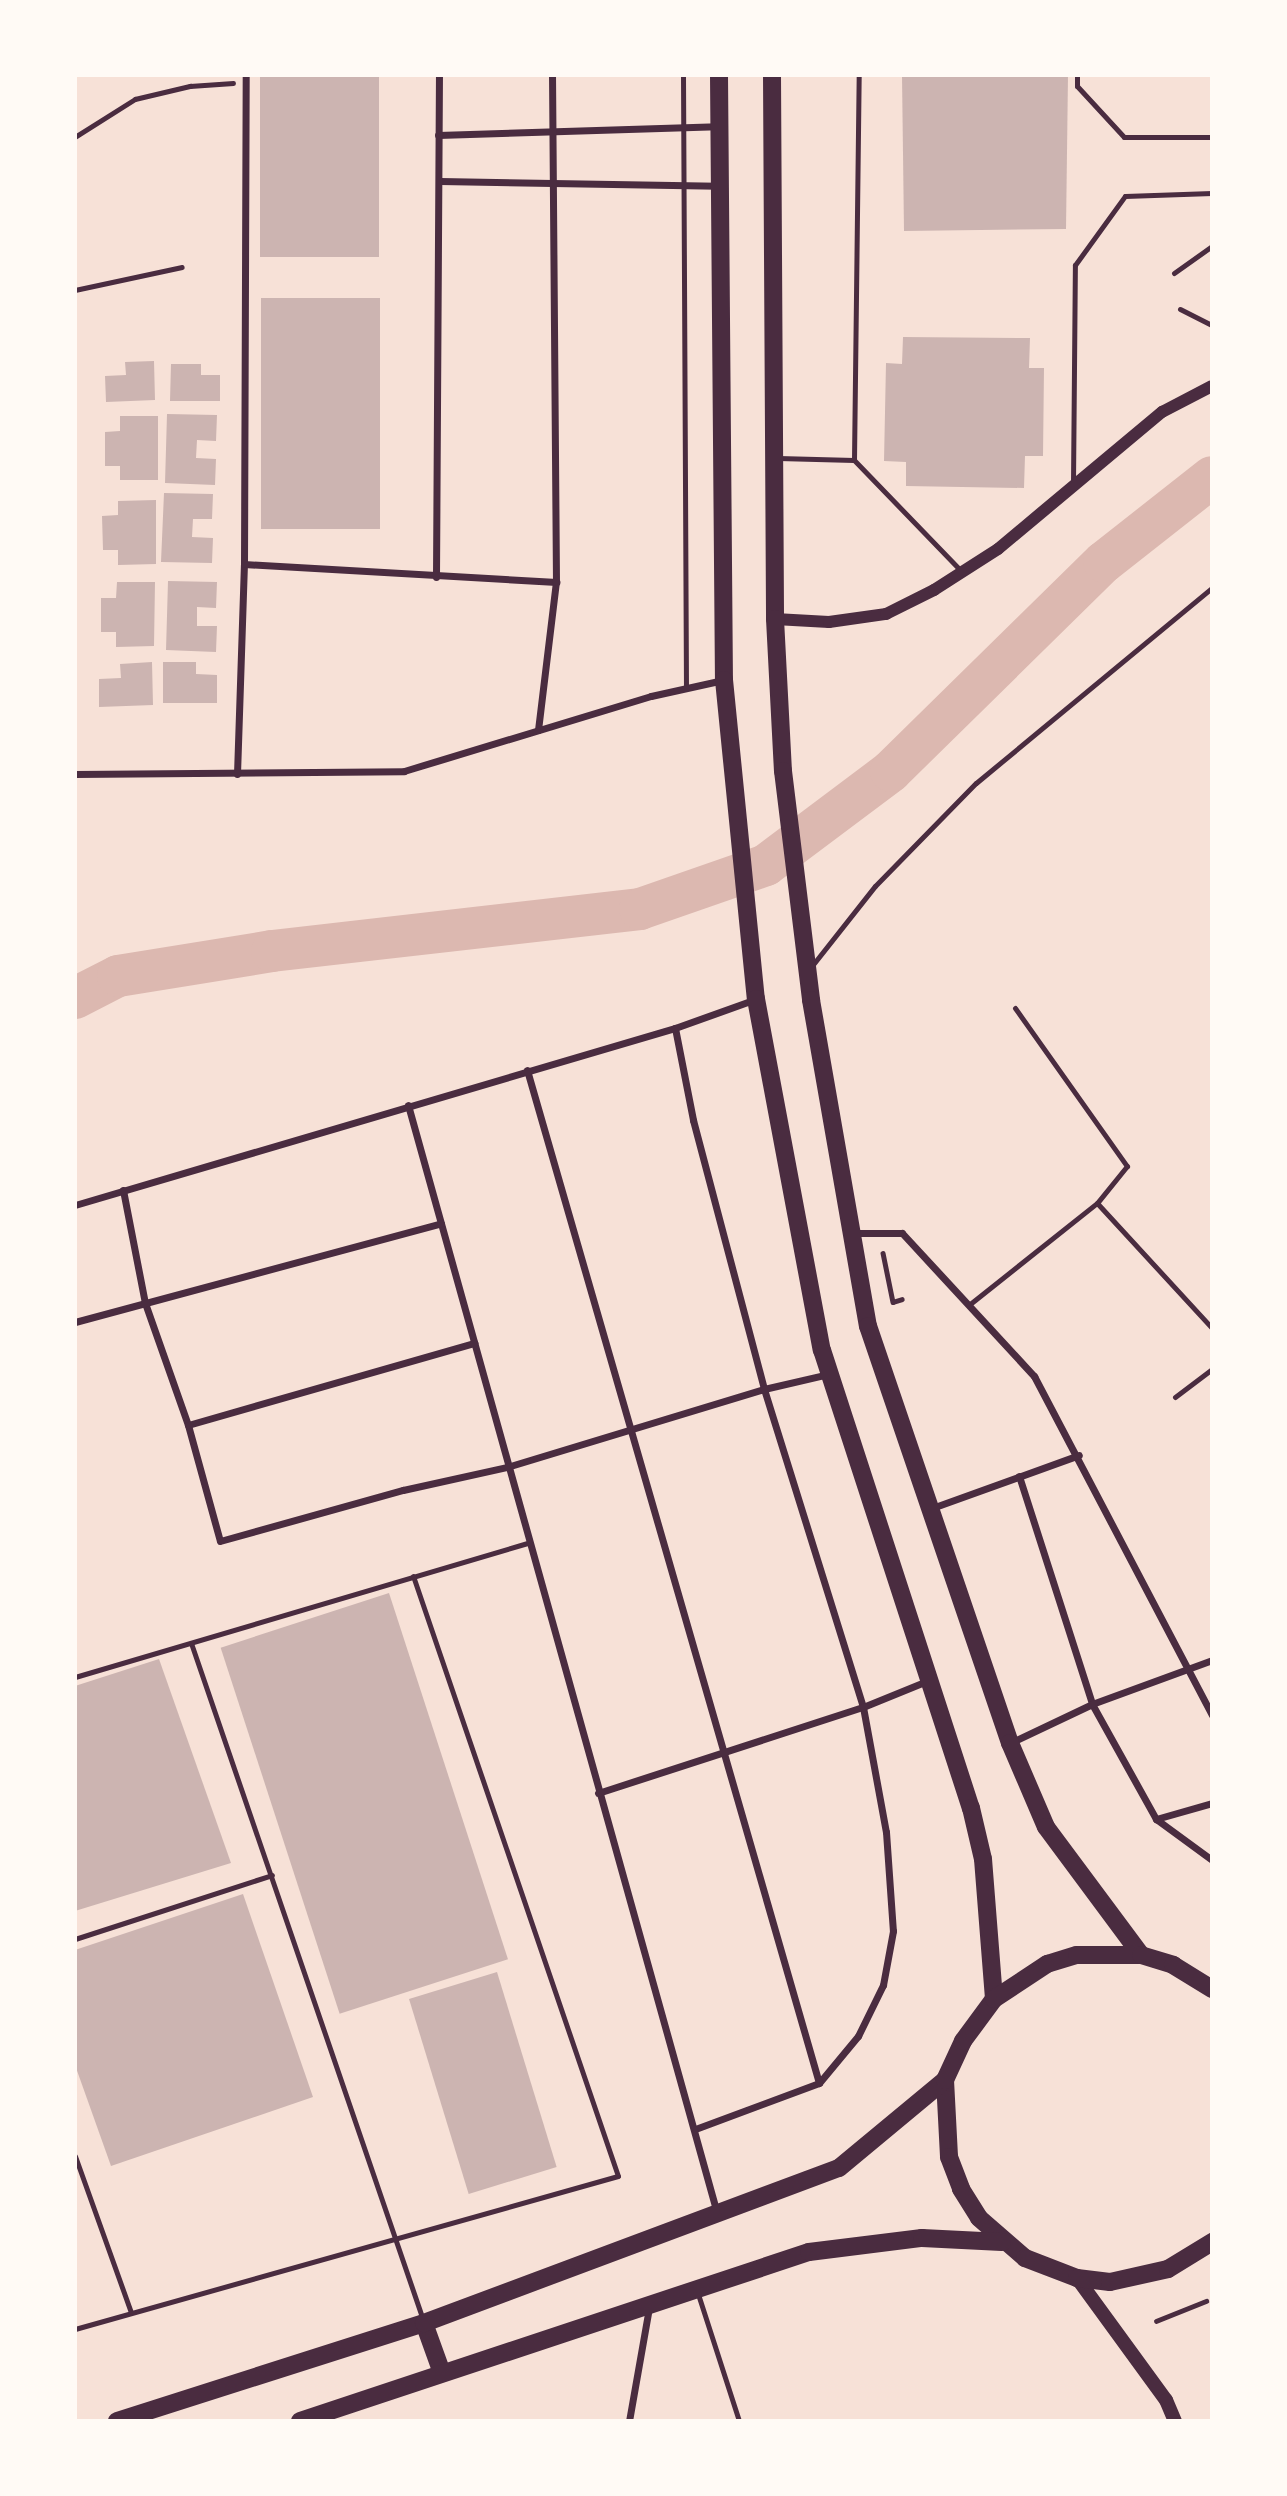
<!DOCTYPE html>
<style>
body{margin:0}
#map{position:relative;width:1287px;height:2496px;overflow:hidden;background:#f7e1d7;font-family:Montserrat,sans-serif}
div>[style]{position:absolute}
.river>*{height:42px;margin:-21px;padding:0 21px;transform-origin:21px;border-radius:21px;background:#dcb8b0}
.building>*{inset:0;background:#ccb4b1;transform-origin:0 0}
.path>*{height:4.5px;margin:-2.25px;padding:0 2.25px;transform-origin:2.25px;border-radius:2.25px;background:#4a2c40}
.service>*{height:5px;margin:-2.5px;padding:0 2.5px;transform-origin:2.5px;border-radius:2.5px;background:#4a2c40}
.minor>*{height:7px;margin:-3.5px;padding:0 3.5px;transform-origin:3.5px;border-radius:3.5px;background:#4a2c40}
.tertiary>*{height:12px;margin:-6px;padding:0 6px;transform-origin:6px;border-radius:6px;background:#4a2c40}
.secondary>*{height:14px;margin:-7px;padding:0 7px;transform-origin:7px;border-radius:7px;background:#4a2c40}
.primary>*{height:18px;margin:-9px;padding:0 9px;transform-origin:9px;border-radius:9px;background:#4a2c40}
span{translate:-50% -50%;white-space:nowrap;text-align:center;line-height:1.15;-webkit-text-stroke:7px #fffaf5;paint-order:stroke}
.frame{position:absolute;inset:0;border:77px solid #fffaf5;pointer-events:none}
</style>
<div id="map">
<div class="river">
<div style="left:75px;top:998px;width:48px;rotate:-27.1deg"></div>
<div style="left:118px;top:976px;width:156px;rotate:-9.2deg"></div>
<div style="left:272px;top:951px;width:370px;rotate:-6.5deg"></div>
<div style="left:640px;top:909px;width:133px;rotate:-19.2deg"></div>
<div style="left:766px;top:865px;width:156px;rotate:-36.9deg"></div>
<div style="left:891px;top:771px;width:298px;rotate:-44.5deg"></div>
<div style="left:1104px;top:562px;width:137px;rotate:-38.2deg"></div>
</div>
<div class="building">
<div style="left:260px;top:75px;width:119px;height:182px"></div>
<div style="clip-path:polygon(953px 75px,1068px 75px,1066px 229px,904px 231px,902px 76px)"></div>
<div style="left:261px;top:298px;width:119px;height:231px"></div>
<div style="clip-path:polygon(903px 337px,1030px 338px,1029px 368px,1044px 368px,1043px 456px,1025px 456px,1024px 488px,906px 486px,906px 462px,884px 461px,886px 363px,902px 364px)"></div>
<div style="clip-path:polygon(154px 361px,155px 400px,106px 402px,105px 376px,126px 375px,125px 362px)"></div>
<div style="clip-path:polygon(171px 364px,201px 364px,201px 375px,220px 375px,220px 401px,170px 401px)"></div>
<div style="clip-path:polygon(167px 414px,217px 415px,216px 441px,197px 440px,196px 458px,216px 459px,215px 485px,165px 483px)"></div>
<div style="clip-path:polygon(120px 416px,158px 416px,158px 480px,120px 480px,120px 466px,105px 466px,105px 432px,120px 431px)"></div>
<div style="clip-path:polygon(164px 493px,213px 494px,212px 519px,193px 519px,192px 537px,213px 538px,212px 563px,161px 562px)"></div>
<div style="clip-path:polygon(156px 500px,156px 564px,118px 565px,118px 550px,103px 550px,102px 516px,118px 515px,118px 501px)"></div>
<div style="clip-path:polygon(168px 581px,217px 582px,216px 608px,197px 607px,197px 626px,217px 626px,216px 652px,166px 650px)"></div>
<div style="clip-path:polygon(117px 582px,155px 582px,154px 646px,116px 647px,116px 632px,101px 632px,101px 598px,116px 598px)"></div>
<div style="clip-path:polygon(152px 662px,153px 705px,99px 707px,99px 679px,121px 678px,120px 664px)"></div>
<div style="clip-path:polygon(163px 662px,196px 662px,196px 674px,217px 675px,217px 703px,163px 703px)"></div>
<div style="left:389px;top:1593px;width:385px;height:177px;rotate:72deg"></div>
<div style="clip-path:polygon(159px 1659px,231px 1863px,75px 1911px,75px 1686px)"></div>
<div style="clip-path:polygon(243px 1894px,313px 2097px,111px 2166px,75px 2065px,75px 1950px)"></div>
<div style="left:497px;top:1972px;width:204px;height:92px;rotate:73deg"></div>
</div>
<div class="path">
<div style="left:75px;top:137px;width:71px;rotate:-32.3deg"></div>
<div style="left:135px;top:99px;width:57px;rotate:-13.3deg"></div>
<div style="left:190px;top:86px;width:43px;rotate:-4deg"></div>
<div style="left:75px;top:290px;width:109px;rotate:-12.1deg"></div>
<div style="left:883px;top:1253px;width:50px;rotate:78.5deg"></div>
<div style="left:893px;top:1302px;width:9px;rotate:-18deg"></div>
<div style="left:1156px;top:2321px;width:54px;rotate:-21.8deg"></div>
</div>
<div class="service">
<div style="left:683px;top:75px;width:613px;rotate:89.72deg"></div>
<div style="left:1077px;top:75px;width:11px;rotate:90deg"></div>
<div style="left:1077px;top:86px;width:69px;rotate:47.3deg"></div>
<div style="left:1124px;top:137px;width:88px"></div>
<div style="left:1174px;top:273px;width:47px;rotate:-35.4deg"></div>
<div style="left:1180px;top:309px;width:36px;rotate:27deg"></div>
<div style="left:778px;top:458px;width:76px;rotate:1.5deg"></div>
<div style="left:854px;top:460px;width:156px;rotate:46deg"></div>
<div style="left:854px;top:460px;width:385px;rotate:-89.3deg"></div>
<div style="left:1073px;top:483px;width:218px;rotate:-89.5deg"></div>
<div style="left:1075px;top:265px;width:85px;rotate:-54.1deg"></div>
<div style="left:1125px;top:196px;width:87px;rotate:-2deg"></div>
<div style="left:811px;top:967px;width:103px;rotate:-51.7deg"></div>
<div style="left:875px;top:886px;width:144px;rotate:-45.6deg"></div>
<div style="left:976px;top:783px;width:306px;rotate:-39.6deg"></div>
<div style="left:1015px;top:1008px;width:194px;rotate:54.7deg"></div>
<div style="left:1127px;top:1166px;width:48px;rotate:129deg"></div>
<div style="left:1097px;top:1203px;width:170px;rotate:47.4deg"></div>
<div style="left:970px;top:1304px;width:162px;rotate:-38.5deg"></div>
<div style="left:1175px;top:1397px;width:46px;rotate:-37.1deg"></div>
<div style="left:191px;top:1643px;width:716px;rotate:71.08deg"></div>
<div style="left:75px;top:1677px;width:471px;rotate:-16.5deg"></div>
<div style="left:75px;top:1939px;width:207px;rotate:-18deg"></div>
<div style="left:75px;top:2156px;width:166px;rotate:70.3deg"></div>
<div style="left:698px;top:2294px;width:133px;rotate:72.1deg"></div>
<div style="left:75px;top:2329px;width:564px;rotate:-15.74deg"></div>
<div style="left:618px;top:2176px;width:634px;rotate:-108.86deg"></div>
</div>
<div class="minor">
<div style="left:438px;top:135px;width:279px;rotate:-1.8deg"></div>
<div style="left:440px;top:181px;width:277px;rotate:1deg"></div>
<div style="left:244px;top:564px;width:313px;rotate:3.3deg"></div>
<div style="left:436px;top:577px;width:502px;rotate:-89.66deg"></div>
<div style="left:538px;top:730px;width:149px;rotate:-83.1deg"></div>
<div style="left:556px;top:582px;width:507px;rotate:-90.45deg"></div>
<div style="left:75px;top:774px;width:329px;rotate:-0.5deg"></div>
<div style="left:404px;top:771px;width:258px;rotate:-16.9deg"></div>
<div style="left:651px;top:696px;width:74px;rotate:-12.5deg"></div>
<div style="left:237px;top:774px;width:210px;rotate:-88.1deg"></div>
<div style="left:244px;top:564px;width:489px;rotate:-89.8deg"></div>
<div style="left:675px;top:1028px;width:94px;rotate:78.9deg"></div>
<div style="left:693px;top:1120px;width:278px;rotate:75.2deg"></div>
<div style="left:764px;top:1389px;width:333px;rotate:72.7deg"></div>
<div style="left:863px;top:1707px;width:127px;rotate:79.6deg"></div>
<div style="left:886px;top:1832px;width:99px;rotate:86deg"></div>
<div style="left:893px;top:1931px;width:55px;rotate:100.5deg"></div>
<div style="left:883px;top:1985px;width:57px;rotate:116.1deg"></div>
<div style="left:858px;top:2036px;width:61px;rotate:129.7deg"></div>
<div style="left:819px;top:2083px;width:132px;rotate:159.6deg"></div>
<div style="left:527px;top:1070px;width:1054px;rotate:73.92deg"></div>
<div style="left:408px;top:1105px;width:1150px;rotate:74.42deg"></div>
<div style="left:123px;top:1190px;width:115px;rotate:79deg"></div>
<div style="left:145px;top:1303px;width:129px;rotate:70.6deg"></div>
<div style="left:188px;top:1425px;width:120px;rotate:74.6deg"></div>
<div style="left:220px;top:1541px;width:190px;rotate:-15.6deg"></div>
<div style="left:403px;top:1490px;width:107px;rotate:-12.5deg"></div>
<div style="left:507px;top:1467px;width:269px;rotate:-16.9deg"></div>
<div style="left:764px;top:1389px;width:67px;rotate:-13deg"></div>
<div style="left:75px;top:1205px;width:626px;rotate:-16.44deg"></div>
<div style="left:675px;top:1028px;width:86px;rotate:-19.7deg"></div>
<div style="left:854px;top:1233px;width:48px"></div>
<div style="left:902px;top:1233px;width:195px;rotate:47.3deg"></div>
<div style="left:1034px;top:1376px;width:383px;rotate:62.3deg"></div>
<div style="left:75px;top:1322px;width:379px;rotate:-15.1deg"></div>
<div style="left:188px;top:1425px;width:298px;rotate:-16deg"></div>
<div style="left:1019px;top:1476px;width:239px;rotate:72.2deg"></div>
<div style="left:1092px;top:1704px;width:132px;rotate:60.9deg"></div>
<div style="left:1156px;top:1819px;width:69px;rotate:36.2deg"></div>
<div style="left:932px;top:1508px;width:156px;rotate:-19.8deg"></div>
<div style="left:1010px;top:1743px;width:91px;rotate:-25.4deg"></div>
<div style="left:1092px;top:1704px;width:128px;rotate:-20.1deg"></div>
<div style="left:598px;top:1793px;width:279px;rotate:-18deg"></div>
<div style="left:863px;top:1707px;width:71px;rotate:-22.2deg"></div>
<div style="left:1156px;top:1819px;width:58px;rotate:-15.9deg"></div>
<div style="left:629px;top:2421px;width:115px;rotate:-80deg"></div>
</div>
<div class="tertiary">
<div style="left:775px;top:619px;width:54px;rotate:3.2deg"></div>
<div style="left:829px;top:622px;width:58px;rotate:-8deg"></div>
<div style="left:886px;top:614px;width:54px;rotate:-26.6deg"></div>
<div style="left:934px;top:590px;width:76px;rotate:-32.6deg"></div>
<div style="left:998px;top:549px;width:214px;rotate:-39.9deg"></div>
<div style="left:1162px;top:412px;width:56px;rotate:-27.5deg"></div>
</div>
<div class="secondary">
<div style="left:1077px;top:2278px;width:151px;rotate:53.9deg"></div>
<div style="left:1166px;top:2400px;width:23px;rotate:67deg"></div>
</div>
<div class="primary">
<div style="left:719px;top:75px;width:605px;rotate:89.53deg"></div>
<div style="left:724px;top:680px;width:321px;rotate:84.3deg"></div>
<div style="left:756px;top:999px;width:357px;rotate:79.4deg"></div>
<div style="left:822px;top:1350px;width:482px;rotate:72deg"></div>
<div style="left:971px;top:1808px;width:52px;rotate:76.8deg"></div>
<div style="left:983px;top:1859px;width:140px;rotate:85.5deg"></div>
<div style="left:772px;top:75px;width:544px;rotate:89.68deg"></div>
<div style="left:775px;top:619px;width:152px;rotate:87deg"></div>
<div style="left:783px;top:771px;width:231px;rotate:83deg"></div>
<div style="left:811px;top:1000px;width:331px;rotate:80.1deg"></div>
<div style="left:868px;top:1326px;width:441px;rotate:71.2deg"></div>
<div style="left:1010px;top:1743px;width:91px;rotate:66.8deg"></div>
<div style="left:1046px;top:1827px;width:159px;rotate:53.4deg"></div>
<div style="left:945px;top:2080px;width:77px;rotate:87deg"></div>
<div style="left:949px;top:2157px;width:34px;rotate:69deg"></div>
<div style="left:961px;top:2189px;width:34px;rotate:58deg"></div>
<div style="left:979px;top:2218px;width:61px;rotate:41deg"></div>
<div style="left:1025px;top:2258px;width:56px;rotate:21deg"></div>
<div style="left:1077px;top:2278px;width:33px;rotate:7deg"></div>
<div style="left:1110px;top:2282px;width:59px;rotate:-12.6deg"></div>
<div style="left:1168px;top:2269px;width:52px;rotate:-31.5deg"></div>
<div style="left:424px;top:2323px;width:53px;rotate:70.2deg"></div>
<div style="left:117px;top:2421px;width:322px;rotate:-17.7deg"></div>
<div style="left:424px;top:2323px;width:443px;rotate:-20.5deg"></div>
<div style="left:839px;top:2168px;width:138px;rotate:-39.7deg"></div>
<div style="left:945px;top:2080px;width:43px;rotate:-65.2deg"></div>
<div style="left:963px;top:2041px;width:52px;rotate:-53.6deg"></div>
<div style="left:994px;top:1999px;width:64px;rotate:-33.4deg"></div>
<div style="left:1047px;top:1964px;width:31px;rotate:-17deg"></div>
<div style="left:1077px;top:1955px;width:64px"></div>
<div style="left:1141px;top:1955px;width:34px;rotate:17deg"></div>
<div style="left:1173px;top:1965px;width:46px;rotate:31.6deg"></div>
<div style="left:300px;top:2421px;width:536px;rotate:-18.37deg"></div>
<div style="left:809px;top:2252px;width:114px;rotate:-7.1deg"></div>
<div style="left:922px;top:2238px;width:80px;rotate:2.9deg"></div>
</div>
<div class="frame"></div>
</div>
